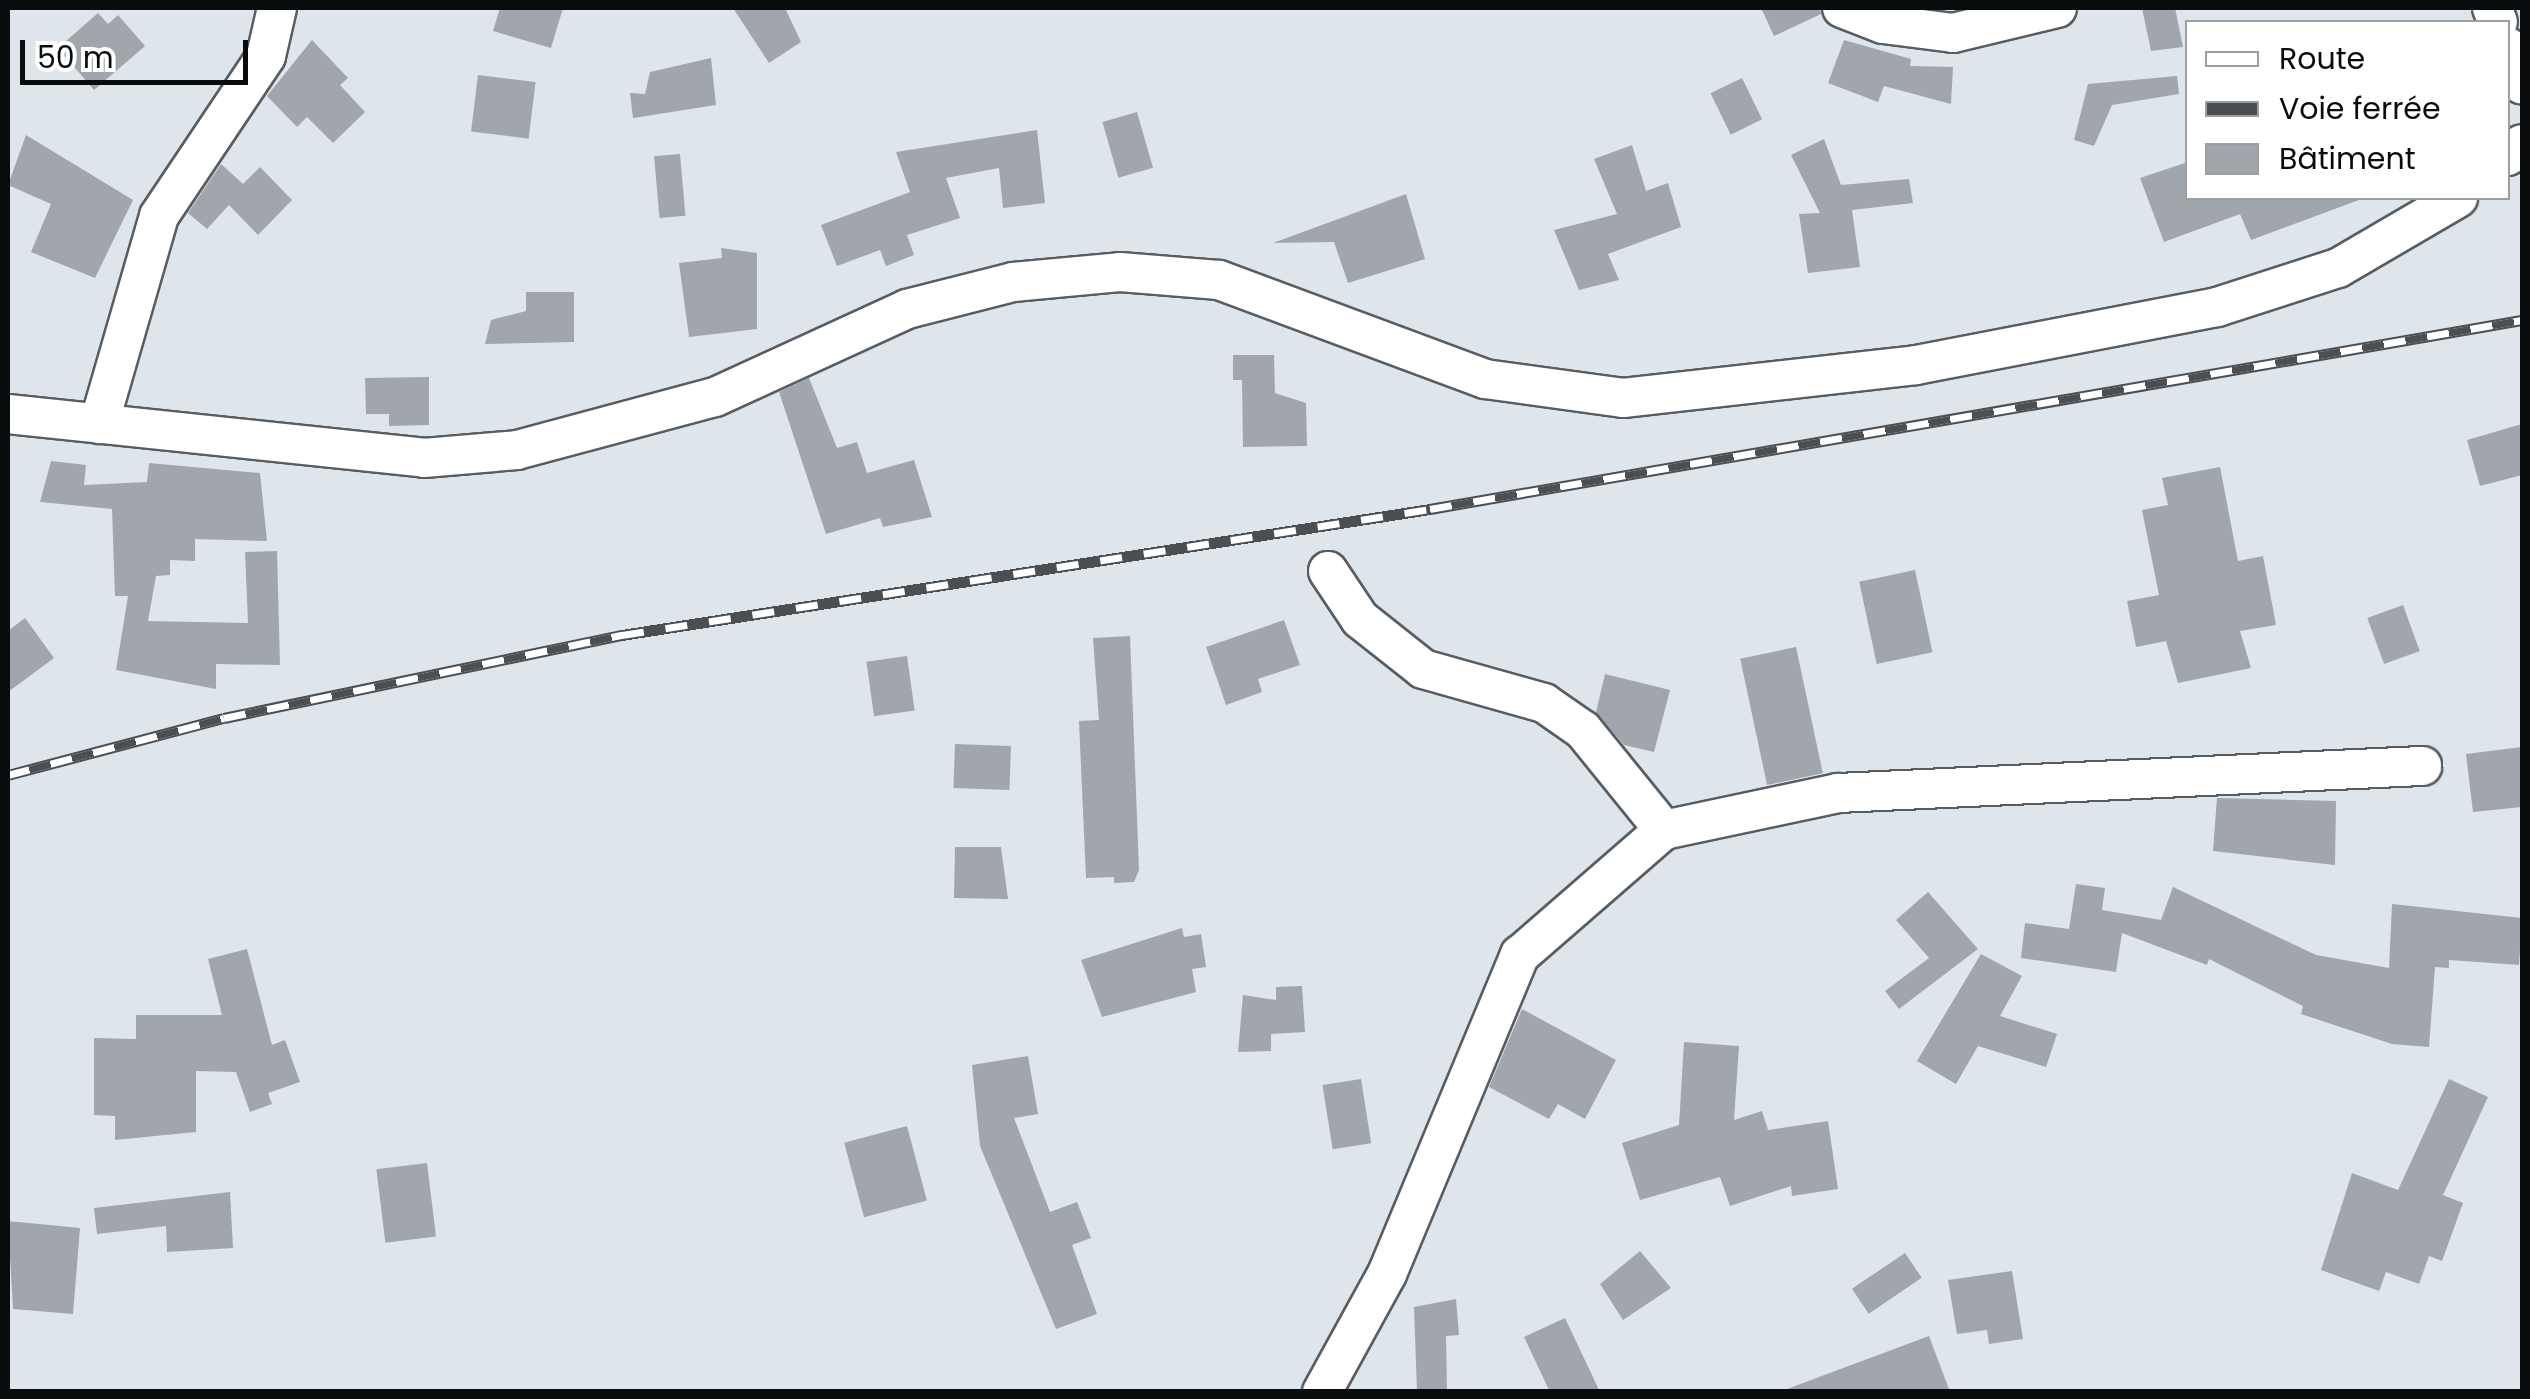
<!DOCTYPE html>
<meta charset="utf-8">
<style>
body{margin:0}
#map{position:relative;width:2530px;height:1399px;overflow:hidden;background:#dfe6eb;font-family:Poppins,sans-serif}
div>[style]{position:absolute}
.building>*{inset:0;background:#a0a6ab;transform-origin:0 0}
.roads{filter:drop-shadow(2px 0 #585d62) drop-shadow(-2px 0 #585d62) drop-shadow(0 2px #585d62) drop-shadow(0 -2px #585d62)}
.minor>*{height:38px;margin:-19px;padding:0 19px;transform-origin:19px;border-radius:19px;background:#fff}
.rail>*{height:11px;margin-top:-5.5px;transform-origin:0;background:repeating-linear-gradient(90deg,#fff 0 22px,#4b4f52 0 44px);box-sizing:border-box;border-block:2px solid #4b4f52}
span{translate:-50% -50%;white-space:nowrap;text-align:center;line-height:1.15;-webkit-text-stroke:10px #fff;paint-order:stroke}
.frame{position:absolute;inset:0;border:10px solid #090c0d;pointer-events:none}
.legend{position:absolute;left:2185px;top:20px;width:325px;height:180px;box-sizing:border-box;background:#fff;border:2px solid #9d9e9e;margin:0;padding:12px 18px;list-style:none;font-size:30px;color:#090c0d}
.legend li{display:flex;align-items:center;gap:20px;height:50px}
.legend b{width:50px;border:2px solid #9d9e9e}
.scale{position:absolute;left:20px;top:40px;width:228px;height:45px;box-sizing:border-box;border:5px solid #090c0d;border-top:0;padding-left:12px;font-size:30px;line-height:35px;white-space:nowrap;color:#090c0d;-webkit-text-stroke:8px #fff;paint-order:stroke}
</style>
<div id="map">
<div class="building">
<div style="clip-path:polygon(500px 8px,563px 8px,551px 48px,493px 31px)"></div>
<div style="clip-path:polygon(733px 8px,785px 8px,801px 42px,769px 63px)"></div>
<div style="clip-path:polygon(1761px 8px,1820px 8px,1821px 14px,1774px 36px)"></div>
<div style="clip-path:polygon(2142px 8px,2175px 8px,2183px 47px,2151px 51px)"></div>
<div style="clip-path:polygon(98px 13px,108px 24px,118px 15px,145px 46px,94px 90px,58px 48px)"></div>
<div style="clip-path:polygon(312px 40px,348px 78px,340px 85px,365px 112px,333px 143px,307px 117px,297px 127px,267px 96px)"></div>
<div style="clip-path:polygon(1844px 40px,1911px 59px,1910px 66px,1953px 67px,1951px 104px,1884px 86px,1878px 102px,1828px 83px)"></div>
<div style="clip-path:polygon(711px 58px,716px 105px,633px 118px,630px 93px,645px 94px,650px 72px)"></div>
<div style="left:478px;top:75px;width:58px;height:57px;rotate:7deg"></div>
<div style="clip-path:polygon(2177px 76px,2179px 94px,2112px 105px,2094px 146px,2074px 140px,2088px 84px)"></div>
<div style="left:1742px;top:78px;width:46px;height:35px;rotate:64deg"></div>
<div style="left:1137px;top:112px;width:58px;height:36px;rotate:74deg"></div>
<div style="clip-path:polygon(1037px 130px,1045px 203px,1003px 208px,999px 168px,946px 178px,960px 218px,907px 235px,914px 255px,886px 266px,880px 250px,837px 266px,821px 225px,910px 192px,896px 152px)"></div>
<div style="clip-path:polygon(26px 135px,133px 200px,95px 278px,31px 252px,51px 204px,8px 185px)"></div>
<div style="clip-path:polygon(1824px 139px,1841px 185px,1909px 179px,1913px 203px,1852px 210px,1860px 267px,1808px 273px,1799px 214px,1820px 213px,1791px 155px)"></div>
<div style="clip-path:polygon(1632px 145px,1646px 191px,1668px 183px,1681px 227px,1608px 254px,1619px 280px,1579px 290px,1554px 230px,1617px 214px,1594px 159px)"></div>
<div style="left:680px;top:154px;width:62px;height:26px;rotate:85deg"></div>
<div style="clip-path:polygon(2188px 162px,2188px 198px,2359px 200px,2251px 240px,2240px 214px,2164px 242px,2140px 178px)"></div>
<div style="clip-path:polygon(221px 164px,243px 184px,260px 167px,292px 200px,258px 235px,229px 205px,207px 229px,188px 213px)"></div>
<div style="clip-path:polygon(1406px 194px,1425px 259px,1348px 283px,1334px 242px,1273px 243px)"></div>
<div style="clip-path:polygon(721px 248px,757px 253px,757px 329px,689px 337px,679px 263px,722px 258px)"></div>
<div style="clip-path:polygon(526px 292px,574px 292px,574px 342px,485px 344px,491px 320px,526px 311px)"></div>
<div style="clip-path:polygon(1233px 355px,1274px 355px,1275px 393px,1306px 403px,1307px 446px,1243px 447px,1242px 380px,1233px 380px)"></div>
<div style="clip-path:polygon(429px 377px,429px 425px,389px 426px,389px 414px,366px 414px,365px 378px)"></div>
<div style="clip-path:polygon(809px 378px,837px 448px,857px 442px,867px 473px,914px 460px,932px 517px,883px 527px,880px 518px,826px 534px,779px 392px)"></div>
<div style="clip-path:polygon(2522px 424px,2522px 475px,2480px 486px,2467px 440px)"></div>
<div style="clip-path:polygon(51px 461px,86px 465px,84px 485px,147px 482px,149px 463px,260px 473px,267px 541px,195px 539px,195px 561px,170px 560px,170px 575px,156px 576px,148px 621px,248px 623px,245px 552px,277px 551px,280px 665px,216px 664px,216px 689px,116px 670px,128px 596px,115px 596px,112px 509px,40px 502px)"></div>
<div style="clip-path:polygon(2220px 467px,2238px 561px,2263px 556px,2276px 625px,2240px 631px,2251px 668px,2178px 683px,2166px 641px,2136px 647px,2127px 601px,2159px 595px,2142px 510px,2168px 505px,2162px 478px)"></div>
<div style="left:1915px;top:570px;width:84px;height:57px;rotate:78deg"></div>
<div style="left:2403px;top:605px;width:49px;height:38px;rotate:70deg"></div>
<div style="clip-path:polygon(25px 618px,54px 658px,8px 692px,8px 631px)"></div>
<div style="clip-path:polygon(1284px 620px,1300px 665px,1258px 679px,1262px 692px,1226px 705px,1206px 647px)"></div>
<div style="clip-path:polygon(1130px 636px,1139px 870px,1134px 882px,1114px 883px,1114px 877px,1086px 878px,1079px 721px,1099px 720px,1093px 638px)"></div>
<div style="left:1796px;top:647px;width:129px;height:57px;rotate:78deg"></div>
<div style="left:907px;top:656px;width:55px;height:41px;rotate:82deg"></div>
<div style="clip-path:polygon(1605px 674px,1670px 690px,1654px 752px,1624px 745px,1596px 712px)"></div>
<div style="left:955px;top:744px;width:56px;height:44px;rotate:2deg"></div>
<div style="clip-path:polygon(2522px 747px,2522px 807px,2473px 812px,2466px 754px)"></div>
<div style="clip-path:polygon(2217px 798px,2336px 801px,2335px 865px,2213px 851px)"></div>
<div style="clip-path:polygon(955px 847px,1001px 847px,1008px 899px,954px 898px)"></div>
<div style="clip-path:polygon(2076px 884px,2105px 888px,2102px 910px,2161px 920px,2173px 887px,2316px 955px,2389px 968px,2392px 904px,2522px 918px,2519px 965px,2449px 960px,2449px 968px,2435px 967px,2429px 1047px,2392px 1044px,2301px 1014px,2303px 1006px,2209px 959px,2207px 965px,2122px 933px,2116px 972px,2021px 958px,2025px 923px,2069px 929px)"></div>
<div style="clip-path:polygon(1928px 892px,1978px 949px,1899px 1009px,1885px 991px,1929px 958px,1896px 920px)"></div>
<div style="clip-path:polygon(1182px 928px,1184px 937px,1201px 934px,1206px 967px,1192px 969px,1196px 992px,1102px 1017px,1081px 960px)"></div>
<div style="clip-path:polygon(247px 949px,272px 1045px,285px 1040px,300px 1082px,268px 1093px,272px 1104px,250px 1112px,236px 1072px,196px 1071px,196px 1132px,115px 1140px,115px 1116px,94px 1115px,94px 1038px,136px 1039px,136px 1015px,222px 1015px,208px 959px)"></div>
<div style="clip-path:polygon(1981px 954px,2022px 976px,2000px 1016px,2057px 1034px,2046px 1067px,1978px 1046px,1956px 1084px,1917px 1061px)"></div>
<div style="clip-path:polygon(1302px 986px,1305px 1032px,1271px 1034px,1271px 1051px,1238px 1052px,1243px 995px,1276px 1000px,1276px 987px)"></div>
<div style="clip-path:polygon(1522px 1009px,1616px 1060px,1585px 1119px,1558px 1104px,1549px 1119px,1489px 1087px)"></div>
<div style="clip-path:polygon(1684px 1042px,1739px 1046px,1734px 1120px,1762px 1111px,1768px 1130px,1828px 1121px,1838px 1189px,1792px 1196px,1791px 1186px,1730px 1206px,1720px 1177px,1640px 1200px,1622px 1143px,1679px 1125px)"></div>
<div style="clip-path:polygon(1028px 1056px,1038px 1114px,1014px 1118px,1050px 1212px,1077px 1202px,1091px 1238px,1072px 1245px,1097px 1314px,1056px 1329px,980px 1146px,972px 1065px)"></div>
<div style="left:1361px;top:1079px;width:65px;height:39px;rotate:81deg"></div>
<div style="clip-path:polygon(2449px 1079px,2488px 1097px,2443px 1195px,2463px 1203px,2442px 1261px,2429px 1256px,2419px 1284px,2386px 1272px,2379px 1291px,2321px 1270px,2352px 1173px,2398px 1190px)"></div>
<div style="left:907px;top:1126px;width:77px;height:65px;rotate:75deg"></div>
<div style="left:427px;top:1163px;width:74px;height:51px;rotate:83deg"></div>
<div style="clip-path:polygon(230px 1192px,233px 1248px,167px 1252px,166px 1226px,97px 1234px,94px 1208px)"></div>
<div style="clip-path:polygon(8px 1221px,80px 1228px,73px 1314px,13px 1309px)"></div>
<div style="clip-path:polygon(1640px 1251px,1671px 1288px,1623px 1320px,1600px 1284px)"></div>
<div style="left:1905px;top:1253px;width:30px;height:64px;rotate:56deg"></div>
<div style="clip-path:polygon(2012px 1271px,2023px 1339px,1989px 1344px,1987px 1330px,1957px 1334px,1948px 1280px)"></div>
<div style="clip-path:polygon(1456px 1299px,1459px 1335px,1446px 1336px,1447px 1392px,1417px 1392px,1414px 1307px)"></div>
<div style="clip-path:polygon(1565px 1318px,1600px 1392px,1550px 1392px,1524px 1337px)"></div>
<div style="clip-path:polygon(1929px 1336px,1950px 1392px,1787px 1392px,1787px 1389px)"></div>
</div>
<div class="roads">
<div class="minor">
<div style="left:1842px;top:8px;width:44px;rotate:21.3deg"></div>
<div style="left:1883px;top:24px;width:71px;rotate:7.3deg"></div>
<div style="left:1953px;top:33px;width:107px;rotate:-13.5deg"></div>
<div style="left:2492px;top:8px;width:15px;rotate:67deg"></div>
<div style="left:2508px;top:47px;width:40px;rotate:69.8deg"></div>
<div style="left:2508px;top:156px;width:18px;rotate:-41deg"></div>
<div style="left:8px;top:414px;width:418px;rotate:6deg"></div>
<div style="left:424px;top:458px;width:93px;rotate:-4.9deg"></div>
<div style="left:517px;top:450px;width:205px;rotate:-15deg"></div>
<div style="left:715px;top:397px;width:211px;rotate:-24.6deg"></div>
<div style="left:907px;top:309px;width:109px;rotate:-14.3deg"></div>
<div style="left:1013px;top:282px;width:107px;rotate:-5.3deg"></div>
<div style="left:1120px;top:272px;width:99px;rotate:4.6deg"></div>
<div style="left:1219px;top:280px;width:284px;rotate:20.4deg"></div>
<div style="left:1485px;top:379px;width:139px;rotate:7.8deg"></div>
<div style="left:1623px;top:398px;width:295px;rotate:-6.4deg"></div>
<div style="left:1916px;top:365px;width:307px;rotate:-10.9deg"></div>
<div style="left:2217px;top:307px;width:127px;rotate:-17.9deg"></div>
<div style="left:2338px;top:268px;width:139px;rotate:-30.3deg"></div>
<div style="left:99px;top:424px;width:216px;rotate:-73.9deg"></div>
<div style="left:159px;top:216px;width:192px;rotate:-56.2deg"></div>
<div style="left:266px;top:56px;width:49px;rotate:-77.1deg"></div>
<div style="left:1328px;top:571px;width:58px;rotate:56.3deg"></div>
<div style="left:1360px;top:619px;width:80px;rotate:38.4deg"></div>
<div style="left:1423px;top:669px;width:126px;rotate:15.7deg"></div>
<div style="left:1544px;top:703px;width:47px;rotate:34.7deg"></div>
<div style="left:1583px;top:730px;width:129px;rotate:51deg"></div>
<div style="left:1322px;top:1392px;width:135px;rotate:-61.2deg"></div>
<div style="left:1387px;top:1274px;width:346px;rotate:-67.4deg"></div>
<div style="left:1520px;top:955px;width:191px;rotate:-41deg"></div>
<div style="left:1664px;top:830px;width:178px;rotate:-12deg"></div>
<div style="left:1838px;top:793px;width:585px;rotate:-2.65deg"></div>
</div>
</div>
<div class="rail">
<div style="left:8px;top:775px;width:223px;rotate:-14.8deg"></div>
<div style="left:224px;top:718px;width:407px;rotate:-11.8deg"></div>
<div style="left:622px;top:635px;width:818px;rotate:-8.86deg"></div>
<div style="left:1430px;top:509px;width:1108px;rotate:-9.82deg"></div>
</div>
<div class="frame"></div>
<ul class="legend">
<li><b style="height:12px;background:#fff"></b>Route</li>
<li><b style="height:12px;background:#4b4f52"></b>Voie ferrée</li>
<li><b style="height:28px;background:#a0a6ab"></b>Bâtiment</li>
</ul>
<div class="scale">50 m</div>
</div>
